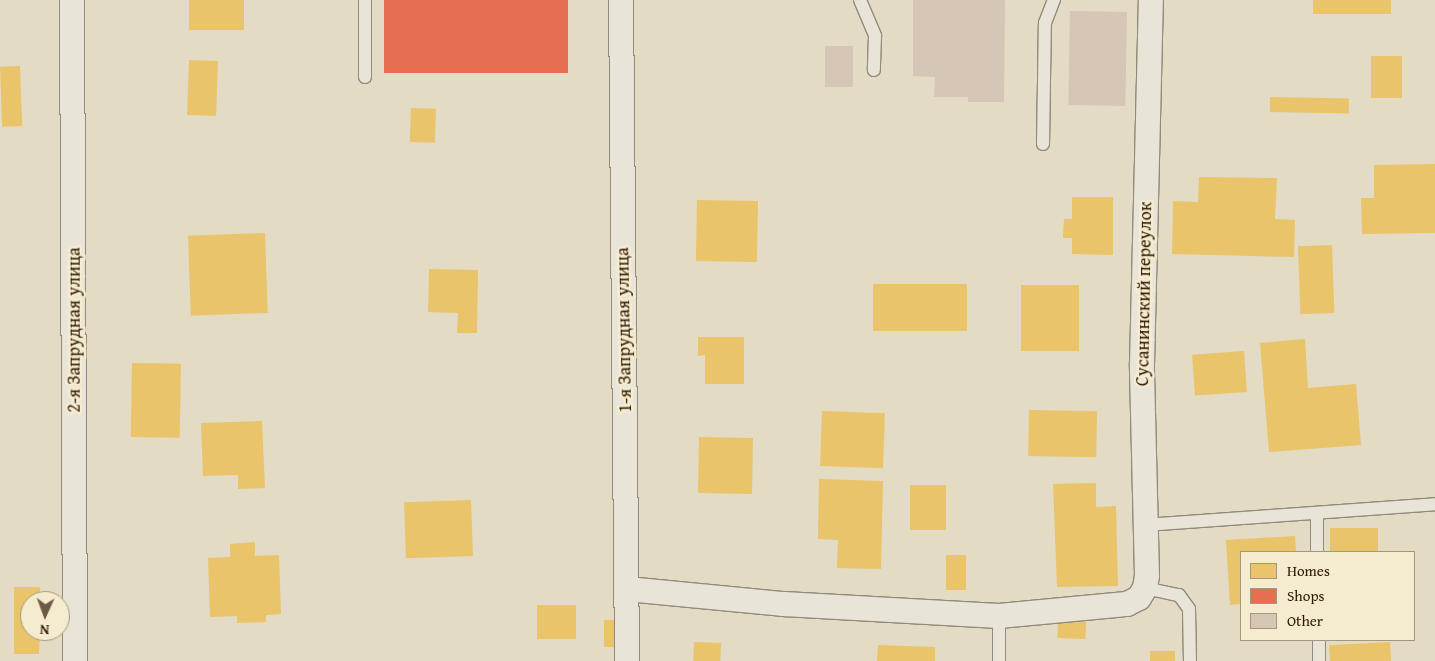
<!DOCTYPE html>
<meta charset="utf-8">
<style>
body{margin:0}
#map{position:relative;width:1435px;height:661px;overflow:hidden;background:#e3dbc3;font-family:"Gentium Book Plus",serif}
div>[style]{position:absolute}
.homes>*{inset:0;background:#e9c46a;transform-origin:0 0}
.shops>*{inset:0;background:#e76f51;transform-origin:0 0}
.building>*{inset:0;background:#d5c6b6;transform-origin:0 0}
.roads{filter:drop-shadow(1px 0 #928a7a) drop-shadow(-1px 0 #928a7a) drop-shadow(0 1px #928a7a) drop-shadow(0 -1px #928a7a)}
.lane>*{height:12px;margin:-6px;padding:0 6px;transform-origin:6px;border-radius:6px;background:#e8e4d8}
.street>*{height:24px;margin:-12px;padding:0 12px;transform-origin:12px;border-radius:12px;background:#e8e4d8}
span{translate:-50% -50%;white-space:nowrap;text-align:center;line-height:1.15;-webkit-text-stroke:5px #f5ecd0;paint-order:stroke}
.street-label{font-size:18px;color:#2d1602}
.legend{position:absolute;left:1240px;top:551px;width:175px;height:90px;box-sizing:border-box;background:#f5ecd0;border:1px solid #a5967e;margin:0;padding:6px 9px;list-style:none;font-size:15px;color:#2d1602}
.legend li{display:flex;align-items:center;gap:10px;height:25px}
.legend b{width:25px;border:1px solid #a5967e}
.north{position:absolute;left:20px;top:591px;width:50px;height:50px;box-sizing:border-box;background:#f5ecd0;border:1px solid #a5967e;border-radius:50%;rotate:182deg;font-size:14px;font-weight:700;line-height:20px;text-align:center;color:#2d1602}
.north::after{content:'';display:block;margin:auto;width:18px;height:22px;background:#6d5b46;clip-path:polygon(50% 0,100% 100%,50% 72%,0 100%)}
</style>
<div id="map">
<div class="homes">
<div style="left:189px;top:0;width:55px;height:30px"></div>
<div style="left:1313px;top:0;width:78px;height:14px"></div>
<div style="left:1371px;top:56px;width:31px;height:42px"></div>
<div style="left:189px;top:60px;width:29px;height:55px;rotate:2deg"></div>
<div style="left:20px;top:66px;width:60px;height:20px;rotate:88deg"></div>
<div style="left:1270px;top:97px;width:79px;height:15px;rotate:1deg"></div>
<div style="left:411px;top:108px;width:25px;height:34px;rotate:2deg"></div>
<div style="clip-path:polygon(1435px 164px,1435px 233px,1362px 234px,1361px 198px,1374px 198px,1374px 165px)"></div>
<div style="clip-path:polygon(1199px 177px,1277px 178px,1275px 219px,1295px 220px,1294px 257px,1172px 254px,1173px 201px,1198px 202px)"></div>
<div style="clip-path:polygon(1072px 197px,1113px 197px,1113px 255px,1072px 254px,1072px 238px,1063px 238px,1064px 219px,1072px 219px)"></div>
<div style="left:697px;top:200px;width:61px;height:61px;rotate:1deg"></div>
<div style="left:265px;top:233px;width:80px;height:77px;rotate:88deg"></div>
<div style="left:1332px;top:245px;width:68px;height:34px;rotate:88deg"></div>
<div style="clip-path:polygon(429px 269px,478px 270px,477px 333px,457px 333px,458px 313px,428px 312px)"></div>
<div style="left:873px;top:284px;width:94px;height:47px"></div>
<div style="left:1021px;top:285px;width:58px;height:66px"></div>
<div style="clip-path:polygon(698px 337px,744px 337px,744px 384px,705px 384px,705px 355px,698px 356px)"></div>
<div style="clip-path:polygon(1305px 339px,1308px 388px,1356px 384px,1361px 445px,1269px 452px,1260px 343px)"></div>
<div style="left:1244px;top:351px;width:41px;height:52px;rotate:86deg"></div>
<div style="left:132px;top:363px;width:49px;height:74px;rotate:1deg"></div>
<div style="left:1029px;top:410px;width:68px;height:46px;rotate:1deg"></div>
<div style="left:822px;top:411px;width:63px;height:55px;rotate:2deg"></div>
<div style="clip-path:polygon(262px 421px,265px 488px,238px 489px,238px 475px,203px 476px,201px 423px)"></div>
<div style="left:699px;top:437px;width:54px;height:56px;rotate:1deg"></div>
<div style="clip-path:polygon(819px 479px,883px 481px,881px 569px,837px 568px,838px 540px,818px 539px)"></div>
<div style="clip-path:polygon(1096px 483px,1096px 507px,1116px 506px,1118px 586px,1057px 587px,1053px 484px)"></div>
<div style="left:910px;top:485px;width:36px;height:45px"></div>
<div style="left:471px;top:500px;width:56px;height:67px;rotate:88deg"></div>
<div style="left:1378px;top:528px;width:24px;height:48px;rotate:90deg"></div>
<div style="clip-path:polygon(1295px 536px,1296px 552px,1241px 552px,1241px 604px,1230px 605px,1226px 540px)"></div>
<div style="clip-path:polygon(255px 542px,255px 556px,279px 555px,281px 614px,266px 615px,266px 622px,237px 623px,237px 616px,210px 617px,208px 558px,230px 557px,230px 544px)"></div>
<div style="left:946px;top:555px;width:20px;height:35px"></div>
<div style="clip-path:polygon(14px 587px,40px 587px,40px 601px,30px 601px,30px 631px,40px 631px,39px 654px,14px 654px)"></div>
<div style="left:537px;top:605px;width:39px;height:34px"></div>
<div style="left:604px;top:620px;width:14px;height:27px"></div>
<div style="left:1058px;top:621px;width:28px;height:17px;rotate:2deg"></div>
<div style="left:694px;top:642px;width:27px;height:19px;rotate:2deg"></div>
<div style="left:1390px;top:642px;width:19px;height:61px;rotate:87deg"></div>
<div style="clip-path:polygon(878px 645px,935px 647px,935px 661px,877px 661px)"></div>
<div style="left:1175px;top:651px;width:10px;height:25px;rotate:90deg"></div>
</div>
<div class="shops">
<div style="left:384px;top:0;width:184px;height:73px"></div>
</div>
<div class="building">
<div style="clip-path:polygon(913px 0,1005px 0,1004px 102px,968px 102px,968px 97px,934px 97px,935px 77px,913px 76px)"></div>
<div style="left:1070px;top:11px;width:57px;height:94px;rotate:1deg"></div>
<div style="left:825px;top:46px;width:28px;height:41px"></div>
</div>
<div class="roads">
<div class="lane">
<div style="left:860px;top:0;width:39px;rotate:67deg"></div>
<div style="left:875px;top:36px;width:34px;rotate:92deg"></div>
<div style="left:365px;top:77px;width:77px;rotate:-90deg"></div>
<div style="left:1043px;top:144px;width:121px;rotate:-89.1deg"></div>
<div style="left:1045px;top:23px;width:25px;rotate:-69deg"></div>
<div style="left:1317px;top:514px;width:38px;rotate:90deg"></div>
<div style="left:1145px;top:525px;width:291px;rotate:-4.1deg"></div>
<div style="left:1145px;top:588px;width:35px;rotate:12deg"></div>
<div style="left:1179px;top:595px;width:17px;rotate:54deg"></div>
<div style="left:1189px;top:609px;width:52px;rotate:88.9deg"></div>
<div style="left:999px;top:616px;width:45px;rotate:90deg"></div>
<div style="left:1319px;top:640px;width:21px;rotate:90deg"></div>
</div>
<div class="street">
<div style="left:72px;top:0;width:661px;rotate:89.74deg"></div>
<div style="left:621px;top:0;width:661px;rotate:89.48deg"></div>
<div style="left:627px;top:589px;width:158px;rotate:5.5deg"></div>
<div style="left:784px;top:604px;width:215px;rotate:3.2deg"></div>
<div style="left:999px;top:616px;width:129px;rotate:-5.4deg"></div>
<div style="left:1127px;top:604px;width:13px;rotate:-27deg"></div>
<div style="left:1139px;top:598px;width:12px;rotate:-59deg"></div>
<div style="left:1145px;top:588px;width:12px;rotate:-81deg"></div>
<div style="left:1147px;top:576px;width:212px;rotate:-91.4deg"></div>
<div style="left:1142px;top:364px;width:364px;rotate:-88.6deg"></div>
</div>
</div>
<div class="street-label">
<span style="left:1144px;top:294px;rotate:-89deg">Сусанинский переулок</span>
<span style="left:74px;top:330px;rotate:-90deg">2-я Запрудная улица</span>
<span style="left:624px;top:330px;rotate:-91deg">1-я Запрудная улица</span>
</div>
<ul class="legend">
<li><b style="height:14px;background:#e9c46a"></b>Homes</li>
<li><b style="height:14px;background:#e76f51"></b>Shops</li>
<li><b style="height:14px;background:#d5c6b6"></b>Other</li>
</ul>
<div class="north">N</div>
</div>
